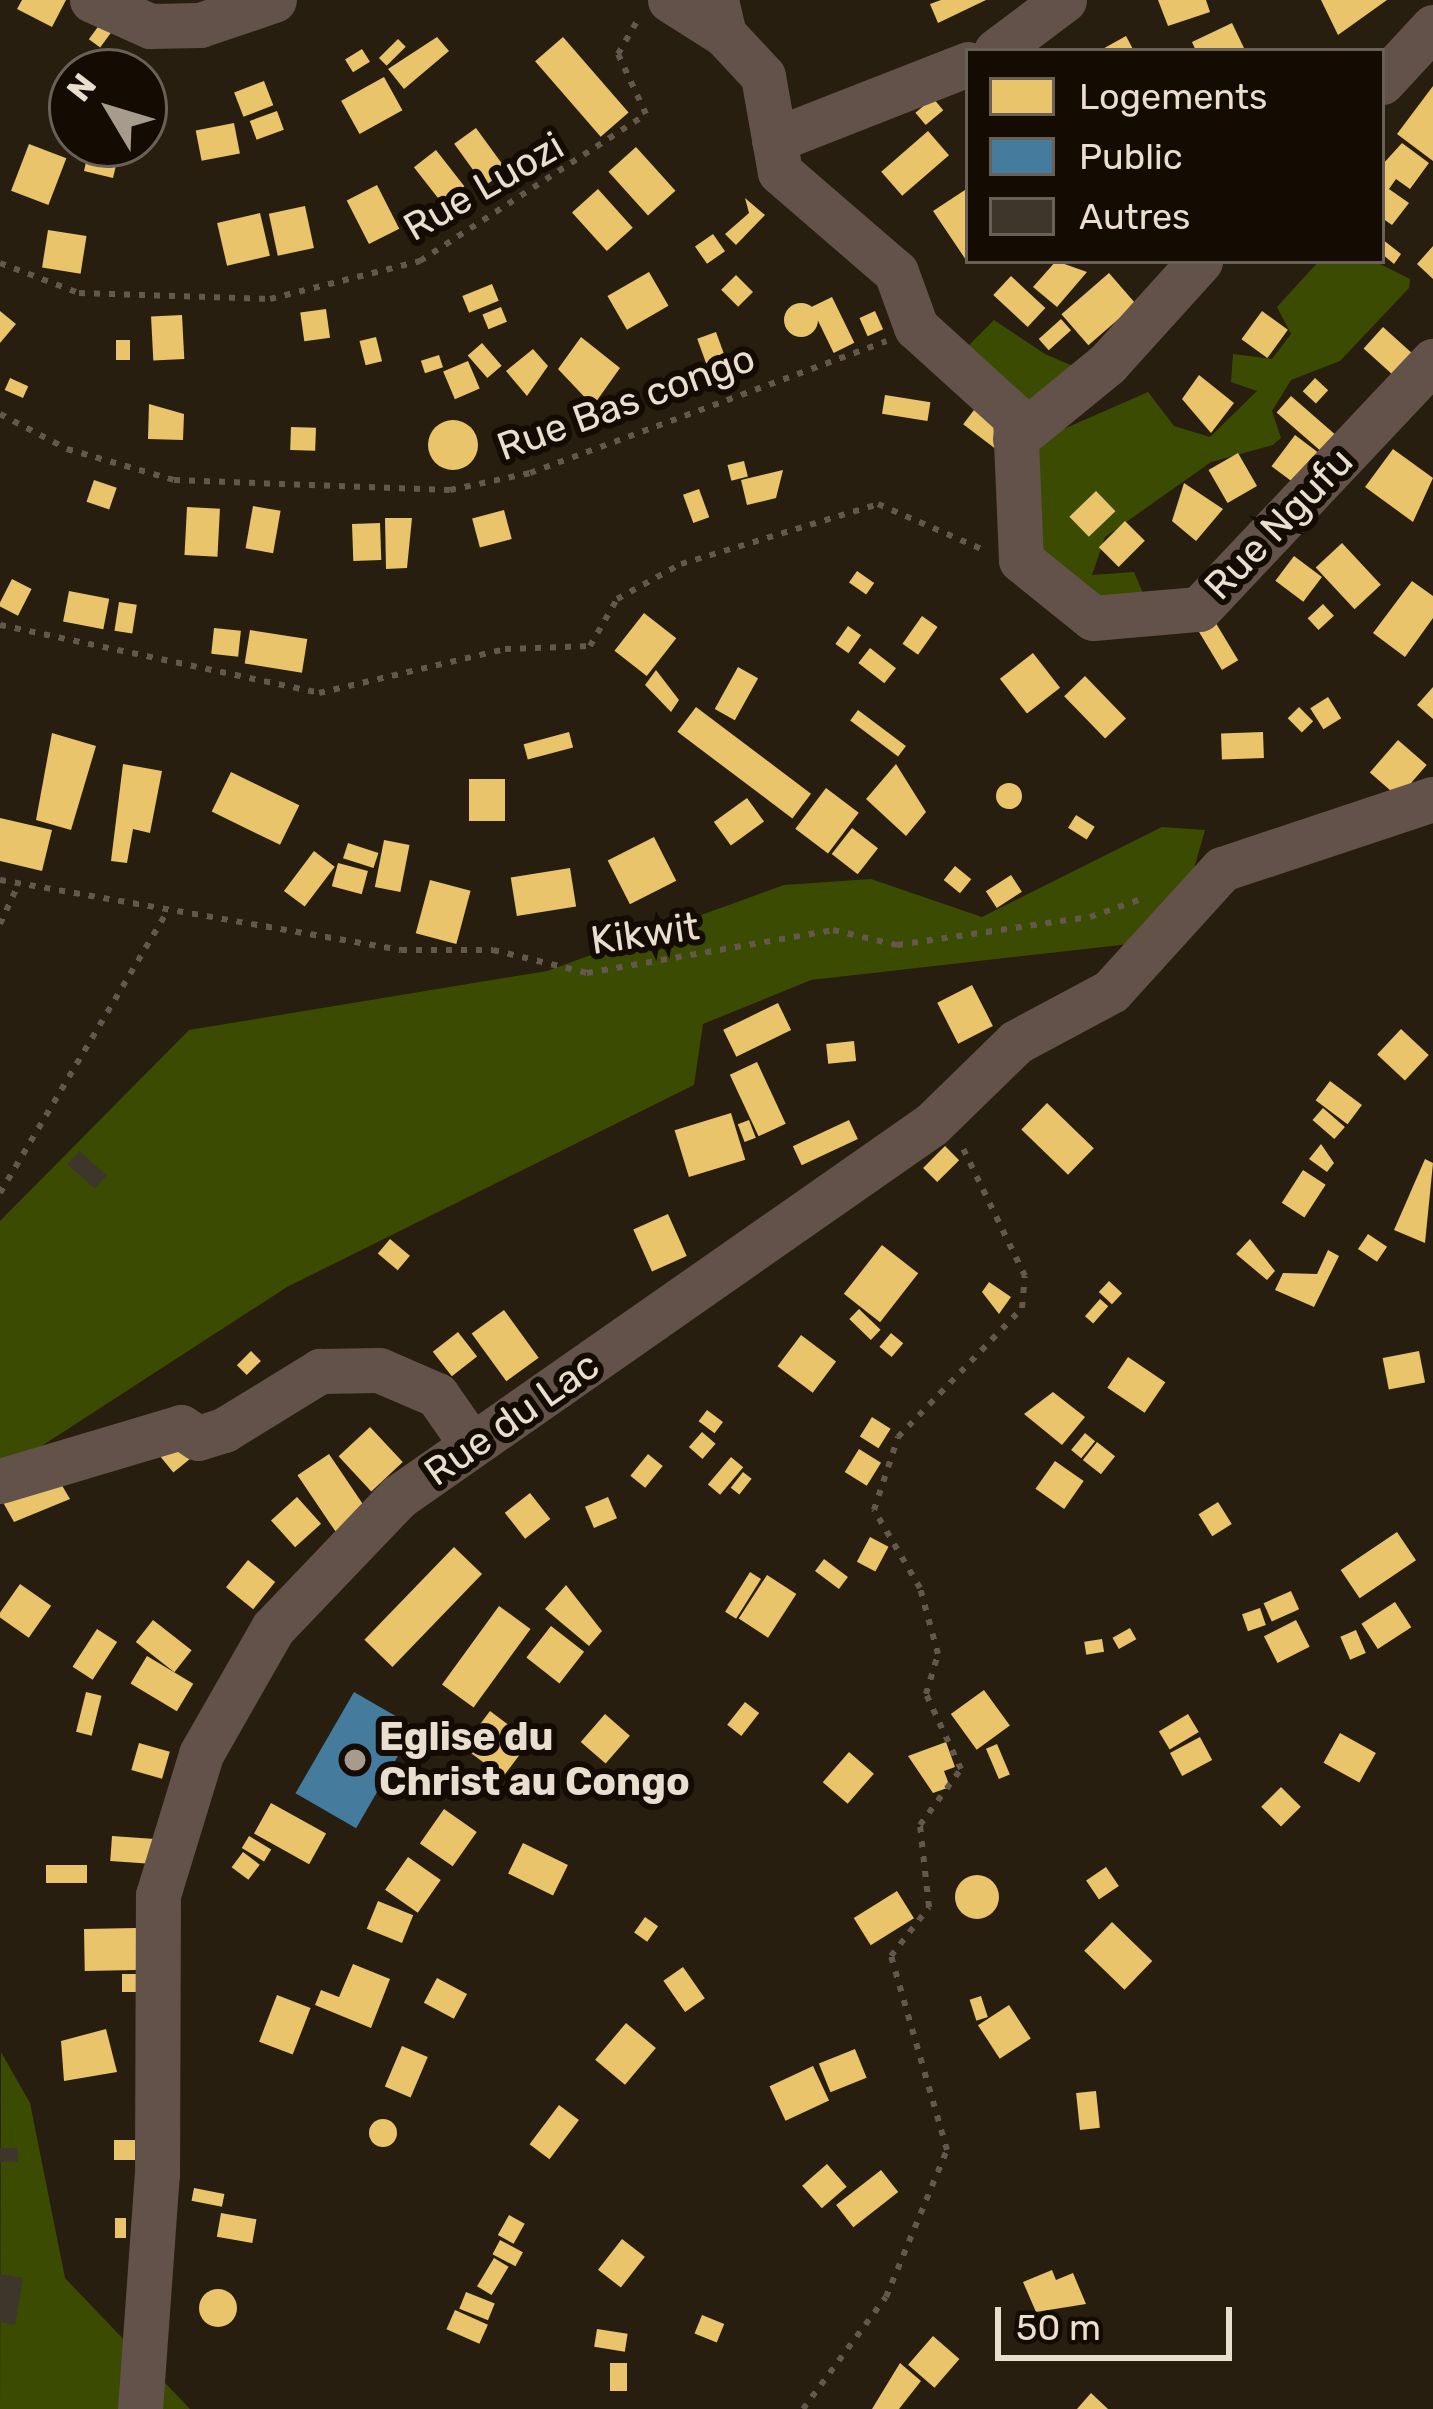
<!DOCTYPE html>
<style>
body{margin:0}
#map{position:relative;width:1433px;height:2409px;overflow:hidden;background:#281e10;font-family:Rubik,sans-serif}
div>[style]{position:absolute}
.green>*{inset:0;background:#3b4b02}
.homes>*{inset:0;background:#e9c46a;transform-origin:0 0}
.round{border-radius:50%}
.public>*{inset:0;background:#457b9d;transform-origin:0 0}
.building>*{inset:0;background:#3f362b;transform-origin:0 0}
.path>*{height:6px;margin-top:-3px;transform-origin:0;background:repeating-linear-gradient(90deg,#64574e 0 6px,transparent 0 15px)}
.minor>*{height:45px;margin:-22.5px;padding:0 22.5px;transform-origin:22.5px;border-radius:22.5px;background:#635249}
.dots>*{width:33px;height:33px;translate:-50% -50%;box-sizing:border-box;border:6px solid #140c03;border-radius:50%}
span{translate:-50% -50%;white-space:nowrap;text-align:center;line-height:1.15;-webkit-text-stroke:12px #140c03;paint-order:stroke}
.street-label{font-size:39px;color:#eadecf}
.poi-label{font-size:39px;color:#eadecf;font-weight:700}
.left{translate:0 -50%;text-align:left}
.legend{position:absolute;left:965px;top:48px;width:420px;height:216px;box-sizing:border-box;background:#140c03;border:3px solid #6a6055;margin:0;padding:15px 21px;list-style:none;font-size:36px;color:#eadecf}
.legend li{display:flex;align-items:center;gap:24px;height:60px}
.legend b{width:60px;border:3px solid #6a6055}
.north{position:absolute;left:48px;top:48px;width:120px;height:120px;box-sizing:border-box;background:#140c03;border:3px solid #6a6055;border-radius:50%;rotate:308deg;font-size:33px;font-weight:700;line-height:48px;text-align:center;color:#eadecf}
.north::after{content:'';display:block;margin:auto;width:42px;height:54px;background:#a69b8c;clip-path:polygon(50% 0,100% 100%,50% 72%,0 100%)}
.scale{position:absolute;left:995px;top:2307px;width:237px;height:54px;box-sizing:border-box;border:6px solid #eadecf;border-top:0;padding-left:15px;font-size:36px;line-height:42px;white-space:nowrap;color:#eadecf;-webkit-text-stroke:9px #140c03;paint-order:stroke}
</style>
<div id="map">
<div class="green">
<div style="clip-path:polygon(1319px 261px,1374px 261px,1410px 279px,1409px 288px,1340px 361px,1291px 380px,1272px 411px,1281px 438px,1273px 445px,1211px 462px,1105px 537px,1092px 575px,1134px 572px,1143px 593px,1117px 604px,1048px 575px,1030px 516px,1034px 442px,1148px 392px,1174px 426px,1210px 437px,1257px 391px,1231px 382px,1233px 354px,1272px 359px,1291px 334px,1277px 307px)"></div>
<div style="clip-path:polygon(994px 320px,1045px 354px,1084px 371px,1023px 414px,958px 356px)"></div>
<div style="clip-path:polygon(1162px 827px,1205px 830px,1174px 939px,811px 980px,703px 1024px,694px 1085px,287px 1287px,0 1473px,0 1221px,189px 1030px,547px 971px,784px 885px,871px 879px,982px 917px)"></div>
<div style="clip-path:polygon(1px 2052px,30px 2103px,65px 2278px,190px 2409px,0 2409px)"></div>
</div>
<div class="homes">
<div style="clip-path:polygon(22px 0,66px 0,52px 27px,17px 9px)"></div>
<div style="clip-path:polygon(986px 0,938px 23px,930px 4px,941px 0)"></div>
<div style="clip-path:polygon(1158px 0,1206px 0,1210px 12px,1168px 26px)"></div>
<div style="clip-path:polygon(1321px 0,1387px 0,1338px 35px)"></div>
<div style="clip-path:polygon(1232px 23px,1244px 48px,1196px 51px,1192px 42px)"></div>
<div style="left:100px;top:24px;width:14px;height:19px;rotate:36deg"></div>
<div style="clip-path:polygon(1126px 36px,1134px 51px,1099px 51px)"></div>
<div style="clip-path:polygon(437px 37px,449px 51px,404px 89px,388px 69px)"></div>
<div style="left:563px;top:37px;width:100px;height:37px;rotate:49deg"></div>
<div style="left:398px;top:39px;width:11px;height:27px;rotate:45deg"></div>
<div style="left:362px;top:49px;width:15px;height:20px;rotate:58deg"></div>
<div style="clip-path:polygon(111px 57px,134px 72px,102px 72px)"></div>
<div style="left:384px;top:77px;width:38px;height:49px;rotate:61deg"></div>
<div style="left:264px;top:81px;width:26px;height:32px;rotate:69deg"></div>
<div style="clip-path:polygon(1433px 86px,1433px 161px,1397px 134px)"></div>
<div style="left:933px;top:98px;width:16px;height:23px;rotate:50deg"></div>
<div style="left:277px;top:111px;width:20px;height:29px;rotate:70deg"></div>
<div style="left:234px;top:123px;width:31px;height:39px;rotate:79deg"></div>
<div style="left:476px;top:128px;width:52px;height:27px;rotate:54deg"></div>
<div style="left:928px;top:131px;width:32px;height:62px;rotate:49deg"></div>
<div style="clip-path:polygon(1402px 143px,1429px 163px,1410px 189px,1396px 179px,1389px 189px,1409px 203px,1392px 225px,1382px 218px,1382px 165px)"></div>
<div style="left:29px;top:144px;width:40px;height:50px;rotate:21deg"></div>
<div style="clip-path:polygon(90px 144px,121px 144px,113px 178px,84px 171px)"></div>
<div style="left:636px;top:147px;width:59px;height:37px;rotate:48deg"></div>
<div style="left:436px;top:150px;width:46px;height:28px;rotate:52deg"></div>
<div style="left:377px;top:185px;width:49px;height:34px;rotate:63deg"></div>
<div style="clip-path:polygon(968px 188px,968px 263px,933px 211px)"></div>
<div style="left:598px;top:189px;width:52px;height:35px;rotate:48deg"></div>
<div style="clip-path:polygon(745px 198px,765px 215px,736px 245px,725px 234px,749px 213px)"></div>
<div style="left:305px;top:206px;width:43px;height:37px;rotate:78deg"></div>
<div style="left:260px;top:213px;width:44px;height:44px;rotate:77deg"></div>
<div style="left:48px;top:230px;width:39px;height:38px;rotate:9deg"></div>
<div style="left:713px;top:234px;width:21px;height:22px;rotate:55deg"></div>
<div style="clip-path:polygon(1382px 239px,1401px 254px,1394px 264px,1382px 254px)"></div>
<div style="clip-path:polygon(1433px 246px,1433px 279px,1417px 264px)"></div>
<div style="clip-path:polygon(1056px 261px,1087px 272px,1057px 307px,1033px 287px)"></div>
<div style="left:649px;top:272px;width:39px;height:48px;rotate:60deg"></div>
<div style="left:1109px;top:273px;width:41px;height:63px;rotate:49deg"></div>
<div style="left:736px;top:275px;width:24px;height:21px;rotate:45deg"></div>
<div style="left:1011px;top:276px;width:47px;height:26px;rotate:43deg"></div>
<div style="left:492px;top:284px;width:18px;height:32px;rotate:68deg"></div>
<div style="left:832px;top:297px;width:51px;height:23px;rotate:64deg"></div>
<div class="round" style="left:784px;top:303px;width:34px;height:34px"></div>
<div style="left:501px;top:307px;width:16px;height:20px;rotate:68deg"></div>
<div style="left:326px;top:309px;width:29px;height:26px;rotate:82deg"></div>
<div style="clip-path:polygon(0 311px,16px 324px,0 343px)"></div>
<div style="left:875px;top:311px;width:20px;height:17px;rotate:66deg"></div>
<div style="left:1262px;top:311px;width:32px;height:35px;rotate:36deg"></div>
<div style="left:182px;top:315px;width:44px;height:31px;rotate:87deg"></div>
<div style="left:1061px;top:319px;width:15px;height:30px;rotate:48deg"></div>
<div style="left:1383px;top:327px;width:47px;height:29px;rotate:42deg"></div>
<div style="left:716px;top:332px;width:29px;height:20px;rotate:70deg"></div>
<div style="left:376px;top:337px;width:25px;height:17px;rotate:76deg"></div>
<div style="clip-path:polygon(581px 337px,620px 368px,593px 406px,558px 369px)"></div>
<div style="left:116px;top:340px;width:14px;height:20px"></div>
<div style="left:482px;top:343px;width:30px;height:19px;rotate:49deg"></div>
<div style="clip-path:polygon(533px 349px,548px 366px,527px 396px,506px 371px)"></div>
<div style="left:439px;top:355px;width:13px;height:19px;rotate:72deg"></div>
<div style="left:468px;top:361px;width:30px;height:27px;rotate:67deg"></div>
<div style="clip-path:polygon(1199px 375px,1234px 403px,1211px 433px,1182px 399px)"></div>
<div style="left:10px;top:378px;width:20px;height:13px;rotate:24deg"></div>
<div style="left:1315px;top:378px;width:18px;height:18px;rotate:43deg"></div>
<div style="left:885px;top:395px;width:46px;height:19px;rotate:9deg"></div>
<div style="left:1291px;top:396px;width:65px;height:22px;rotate:41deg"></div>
<div style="clip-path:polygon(149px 404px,184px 414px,183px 440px,148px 439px)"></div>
<div style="left:977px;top:406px;width:40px;height:23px;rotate:37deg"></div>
<div class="round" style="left:428px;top:420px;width:50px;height:50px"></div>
<div style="left:291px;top:427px;width:25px;height:23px;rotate:2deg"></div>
<div style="left:1295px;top:435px;width:36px;height:39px;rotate:37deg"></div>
<div style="clip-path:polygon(1393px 449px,1433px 478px,1413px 522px,1365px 487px)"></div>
<div style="left:1238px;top:453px;width:38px;height:34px;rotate:60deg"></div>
<div style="left:744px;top:461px;width:16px;height:17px;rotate:76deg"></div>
<div style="clip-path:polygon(783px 470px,776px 498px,747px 505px,741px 480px)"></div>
<div style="left:94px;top:480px;width:24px;height:23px;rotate:19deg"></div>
<div style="clip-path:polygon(1184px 483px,1223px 509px,1196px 541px,1172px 521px)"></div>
<div style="left:699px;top:489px;width:30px;height:17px;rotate:70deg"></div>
<div style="left:1096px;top:491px;width:28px;height:37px;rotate:46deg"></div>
<div style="left:253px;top:506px;width:28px;height:43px;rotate:10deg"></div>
<div style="left:187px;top:507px;width:33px;height:48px;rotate:3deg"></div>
<div style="left:504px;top:510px;width:30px;height:33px;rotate:75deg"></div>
<div style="clip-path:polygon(385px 518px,412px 518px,407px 568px,386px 569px)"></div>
<div style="left:1125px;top:521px;width:28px;height:37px;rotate:45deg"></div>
<div style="left:380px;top:523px;width:37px;height:28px;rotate:88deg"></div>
<div style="left:1342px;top:543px;width:57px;height:36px;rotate:47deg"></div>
<div style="left:1294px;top:556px;width:35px;height:31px;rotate:37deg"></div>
<div style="left:857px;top:571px;width:21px;height:14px;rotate:35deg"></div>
<div style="left:12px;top:579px;width:22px;height:30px;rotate:27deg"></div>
<div style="clip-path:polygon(1412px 581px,1433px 596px,1433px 618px,1405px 657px,1373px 633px)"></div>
<div style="left:69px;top:591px;width:41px;height:31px;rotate:11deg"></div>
<div style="left:119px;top:602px;width:18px;height:29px;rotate:9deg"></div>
<div style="left:1323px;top:604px;width:16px;height:21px;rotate:47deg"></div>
<div style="left:644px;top:613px;width:41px;height:48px;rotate:38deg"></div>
<div style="left:922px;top:616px;width:19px;height:34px;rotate:35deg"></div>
<div style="left:1214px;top:620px;width:47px;height:19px;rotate:59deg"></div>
<div style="left:848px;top:626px;width:16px;height:22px;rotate:35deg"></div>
<div style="left:214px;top:628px;width:27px;height:26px;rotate:6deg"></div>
<div style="left:250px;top:630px;width:58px;height:34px;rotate:9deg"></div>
<div style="left:870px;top:648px;width:33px;height:19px;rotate:38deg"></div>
<div style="left:1033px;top:653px;width:44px;height:42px;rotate:52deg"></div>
<div style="left:738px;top:667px;width:23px;height:48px;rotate:29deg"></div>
<div style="clip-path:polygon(656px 670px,679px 700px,671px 712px,645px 685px)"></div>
<div style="left:1085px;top:676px;width:59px;height:29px;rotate:46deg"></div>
<div style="clip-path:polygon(1433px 687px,1433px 719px,1417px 705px)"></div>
<div style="left:1328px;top:697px;width:25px;height:21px;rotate:58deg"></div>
<div style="left:696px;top:707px;width:144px;height:31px;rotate:37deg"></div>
<div style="left:1299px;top:707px;width:20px;height:16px;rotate:45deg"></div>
<div style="left:858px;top:710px;width:60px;height:13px;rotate:37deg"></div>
<div style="left:569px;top:732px;width:16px;height:47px;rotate:75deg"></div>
<div style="left:1263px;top:732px;width:26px;height:42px;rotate:88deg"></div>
<div style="clip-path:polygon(52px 733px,96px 746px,71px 830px,36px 820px)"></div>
<div style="left:1398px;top:740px;width:38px;height:43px;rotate:41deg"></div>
<div style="clip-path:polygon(123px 764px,162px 771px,150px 833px,133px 829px,127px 863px,111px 861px)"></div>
<div style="clip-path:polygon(896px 764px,926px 812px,906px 836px,866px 799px)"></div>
<div style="left:231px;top:772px;width:76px;height:44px;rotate:26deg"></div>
<div style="left:469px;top:779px;width:36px;height:42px"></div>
<div class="round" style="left:996px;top:783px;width:26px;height:26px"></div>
<div style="left:826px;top:788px;width:41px;height:51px;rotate:37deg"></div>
<div style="left:747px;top:798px;width:29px;height:41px;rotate:54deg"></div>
<div style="left:1076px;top:815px;width:22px;height:15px;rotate:32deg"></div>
<div style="clip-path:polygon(0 818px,52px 830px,42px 871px,0 861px)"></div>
<div style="left:852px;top:828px;width:33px;height:33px;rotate:38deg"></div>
<div style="left:654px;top:837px;width:49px;height:52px;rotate:63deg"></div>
<div style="left:384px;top:840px;width:26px;height:48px;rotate:11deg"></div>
<div style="left:348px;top:843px;width:32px;height:16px;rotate:18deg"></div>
<div style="left:314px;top:851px;width:26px;height:50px;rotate:37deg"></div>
<div style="left:338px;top:863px;width:31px;height:24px;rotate:15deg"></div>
<div style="left:955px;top:866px;width:21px;height:18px;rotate:39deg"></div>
<div style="left:570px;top:868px;width:39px;height:60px;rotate:81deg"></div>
<div style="left:1011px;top:875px;width:20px;height:30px;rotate:57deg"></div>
<div style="left:430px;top:880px;width:42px;height:55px;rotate:15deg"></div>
<div style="left:972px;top:985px;width:46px;height:39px;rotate:63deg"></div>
<div style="left:778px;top:1003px;width:30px;height:61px;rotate:64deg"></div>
<div style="left:1401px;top:1029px;width:38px;height:35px;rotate:43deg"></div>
<div style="left:854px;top:1041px;width:20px;height:28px;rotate:84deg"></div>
<div style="left:757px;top:1062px;width:68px;height:30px;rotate:65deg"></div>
<div style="left:1330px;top:1081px;width:40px;height:24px;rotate:37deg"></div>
<div style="left:1047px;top:1103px;width:65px;height:37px;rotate:44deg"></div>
<div style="left:1323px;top:1108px;width:29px;height:16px;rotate:41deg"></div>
<div style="left:731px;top:1113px;width:49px;height:59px;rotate:73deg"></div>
<div style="left:749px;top:1120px;width:19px;height:12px;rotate:69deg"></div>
<div style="left:849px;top:1120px;width:21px;height:62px;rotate:65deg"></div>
<div style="clip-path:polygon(1321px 1144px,1334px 1163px,1327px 1172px,1309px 1159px)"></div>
<div style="left:945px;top:1146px;width:20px;height:31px;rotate:45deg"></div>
<div style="clip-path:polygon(1425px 1159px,1433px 1163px,1425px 1243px,1394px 1230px)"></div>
<div style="left:1303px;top:1170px;width:27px;height:39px;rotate:33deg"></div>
<div style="left:668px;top:1214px;width:46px;height:38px;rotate:66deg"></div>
<div style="left:1368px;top:1234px;width:23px;height:18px;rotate:34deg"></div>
<div style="left:390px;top:1239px;width:26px;height:19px;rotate:40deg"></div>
<div style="clip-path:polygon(1250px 1239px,1275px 1271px,1267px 1280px,1236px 1254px)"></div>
<div style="left:882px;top:1245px;width:46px;height:62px;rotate:38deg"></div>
<div style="clip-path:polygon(1328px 1250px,1339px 1256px,1314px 1307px,1275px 1290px,1283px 1273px,1317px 1274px)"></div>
<div style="left:1109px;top:1281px;width:18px;height:15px;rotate:43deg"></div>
<div style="clip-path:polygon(989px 1282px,1011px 1297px,999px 1314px,982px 1292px)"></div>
<div style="left:1100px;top:1299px;width:11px;height:23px;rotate:41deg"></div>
<div style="left:859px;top:1309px;width:30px;height:14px;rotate:44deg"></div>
<div style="left:504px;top:1310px;width:59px;height:40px;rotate:54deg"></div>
<div style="left:458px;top:1332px;width:31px;height:32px;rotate:52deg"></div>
<div style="left:891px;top:1333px;width:16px;height:18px;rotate:40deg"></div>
<div style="left:801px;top:1335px;width:44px;height:39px;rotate:37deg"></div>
<div style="left:251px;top:1351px;width:14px;height:20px;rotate:45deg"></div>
<div style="left:1419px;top:1351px;width:32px;height:37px;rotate:79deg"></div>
<div style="left:1128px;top:1357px;width:45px;height:37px;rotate:34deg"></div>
<div style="clip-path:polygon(1053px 1392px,1085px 1417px,1062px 1445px,1024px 1414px)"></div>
<div style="left:707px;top:1410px;width:20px;height:14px;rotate:37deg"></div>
<div style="left:872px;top:1417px;width:22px;height:23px;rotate:32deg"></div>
<div style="left:370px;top:1427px;width:48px;height:43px;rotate:47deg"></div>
<div style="left:702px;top:1432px;width:18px;height:20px;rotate:41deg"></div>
<div style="left:1085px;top:1433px;width:13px;height:22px;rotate:39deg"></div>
<div style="left:185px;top:1436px;width:21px;height:32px;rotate:51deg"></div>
<div style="left:1097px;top:1442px;width:23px;height:23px;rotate:38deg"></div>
<div style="left:859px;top:1449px;width:26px;height:27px;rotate:32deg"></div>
<div style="left:329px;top:1454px;width:68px;height:38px;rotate:56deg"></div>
<div style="left:648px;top:1454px;width:19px;height:28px;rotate:39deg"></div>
<div style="left:731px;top:1457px;width:16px;height:36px;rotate:40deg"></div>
<div style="left:1055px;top:1461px;width:35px;height:34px;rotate:35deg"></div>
<div style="clip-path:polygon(51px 1467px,70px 1499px,14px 1522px,0 1497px)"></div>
<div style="left:743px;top:1472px;width:11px;height:20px;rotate:38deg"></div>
<div style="left:530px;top:1493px;width:33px;height:32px;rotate:52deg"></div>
<div style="left:297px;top:1497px;width:36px;height:35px;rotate:48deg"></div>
<div style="left:608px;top:1497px;width:23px;height:25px;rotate:67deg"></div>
<div style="left:1218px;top:1502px;width:26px;height:23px;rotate:58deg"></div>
<div style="left:1397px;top:1532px;width:34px;height:68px;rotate:56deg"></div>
<div style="left:870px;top:1537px;width:21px;height:28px;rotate:28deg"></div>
<div style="left:454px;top:1547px;width:39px;height:129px;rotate:44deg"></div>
<div style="left:824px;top:1559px;width:30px;height:15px;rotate:37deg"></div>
<div style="left:248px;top:1560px;width:35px;height:35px;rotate:39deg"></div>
<div style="left:750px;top:1572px;width:13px;height:47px;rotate:32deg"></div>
<div style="left:767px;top:1575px;width:35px;height:52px;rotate:33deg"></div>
<div style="left:20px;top:1584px;width:38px;height:39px;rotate:35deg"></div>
<div style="clip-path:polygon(566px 1585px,602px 1631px,589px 1646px,545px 1609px)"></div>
<div style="left:1291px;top:1591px;width:20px;height:30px;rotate:66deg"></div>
<div style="left:1395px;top:1602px;width:30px;height:40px;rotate:57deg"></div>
<div style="left:499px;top:1606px;width:39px;height:97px;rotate:36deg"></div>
<div style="left:1260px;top:1608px;width:18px;height:19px;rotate:71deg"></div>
<div style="left:153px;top:1620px;width:49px;height:28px;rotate:38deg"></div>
<div style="left:1296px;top:1620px;width:30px;height:36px;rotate:63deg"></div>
<div style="left:551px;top:1626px;width:42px;height:40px;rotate:38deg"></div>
<div style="left:1130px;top:1628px;width:13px;height:20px;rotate:61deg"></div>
<div style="left:97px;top:1629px;width:24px;height:45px;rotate:33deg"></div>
<div style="left:1356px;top:1630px;width:25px;height:17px;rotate:67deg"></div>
<div style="left:1102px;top:1639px;width:13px;height:18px;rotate:81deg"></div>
<div style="left:147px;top:1656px;width:54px;height:32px;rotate:31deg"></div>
<div style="left:984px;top:1690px;width:44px;height:41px;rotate:54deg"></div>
<div style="left:86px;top:1692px;width:16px;height:41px;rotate:14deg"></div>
<div style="left:745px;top:1702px;width:18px;height:29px;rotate:38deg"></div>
<div style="left:490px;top:1711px;width:50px;height:45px;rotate:37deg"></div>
<div style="left:605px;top:1714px;width:33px;height:37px;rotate:41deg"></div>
<div style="left:1188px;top:1714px;width:21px;height:34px;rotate:59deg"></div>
<div style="left:1340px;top:1733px;width:41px;height:34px;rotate:29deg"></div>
<div style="left:1200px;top:1737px;width:26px;height:34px;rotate:62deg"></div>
<div style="clip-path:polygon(946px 1742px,955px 1767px,944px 1771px,950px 1787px,933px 1793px,908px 1756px)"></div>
<div style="left:139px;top:1743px;width:32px;height:28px;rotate:16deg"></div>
<div style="left:997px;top:1744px;width:33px;height:12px;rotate:67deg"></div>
<div style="left:849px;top:1752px;width:33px;height:40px;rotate:41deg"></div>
<div style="left:1281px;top:1787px;width:28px;height:28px;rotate:45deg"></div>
<div style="left:271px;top:1803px;width:63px;height:35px;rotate:29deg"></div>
<div style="left:444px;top:1809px;width:40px;height:42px;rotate:35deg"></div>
<div style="left:112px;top:1836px;width:43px;height:25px;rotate:4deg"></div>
<div style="left:249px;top:1836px;width:26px;height:14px;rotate:31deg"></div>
<div style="left:523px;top:1843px;width:50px;height:34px;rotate:26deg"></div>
<div style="left:243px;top:1852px;width:21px;height:19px;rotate:37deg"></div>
<div style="left:408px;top:1857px;width:40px;height:40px;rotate:35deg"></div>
<div style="left:87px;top:1865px;width:18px;height:41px;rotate:90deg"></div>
<div style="left:1106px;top:1867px;width:23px;height:24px;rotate:56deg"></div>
<div class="round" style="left:955px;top:1875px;width:44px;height:44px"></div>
<div style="left:897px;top:1891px;width:32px;height:51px;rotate:58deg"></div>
<div style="left:378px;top:1901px;width:38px;height:30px;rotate:22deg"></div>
<div style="left:645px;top:1917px;width:16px;height:19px;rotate:35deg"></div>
<div style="left:1112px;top:1922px;width:56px;height:40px;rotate:44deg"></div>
<div style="left:136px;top:1928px;width:42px;height:52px;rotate:89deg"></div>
<div style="clip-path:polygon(353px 1964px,390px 1979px,371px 2028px,315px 2005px,321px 1990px,339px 1997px)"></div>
<div style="left:683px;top:1967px;width:38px;height:24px;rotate:55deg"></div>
<div style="clip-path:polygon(122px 1974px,139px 1974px,150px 1992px,122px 1992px)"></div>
<div style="left:437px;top:1978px;width:34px;height:28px;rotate:28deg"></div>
<div style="left:277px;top:1995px;width:36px;height:50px;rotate:21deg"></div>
<div style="left:981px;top:1996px;width:22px;height:12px;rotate:72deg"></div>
<div style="left:1009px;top:2005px;width:40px;height:37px;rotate:57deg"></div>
<div style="left:626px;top:2023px;width:39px;height:48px;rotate:40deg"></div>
<div style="clip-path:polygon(106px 2029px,117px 2072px,64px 2081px,61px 2041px)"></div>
<div style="left:402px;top:2046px;width:28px;height:44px;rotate:23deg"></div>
<div style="left:855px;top:2049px;width:31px;height:39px;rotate:68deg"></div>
<div style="left:813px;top:2066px;width:38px;height:48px;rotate:65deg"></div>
<div style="left:1096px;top:2091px;width:37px;height:20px;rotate:84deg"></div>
<div style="left:559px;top:2105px;width:25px;height:49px;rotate:37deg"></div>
<div class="round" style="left:369px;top:2119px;width:28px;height:28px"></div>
<div style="left:114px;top:2140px;width:21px;height:20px"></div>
<div style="left:827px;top:2164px;width:30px;height:33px;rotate:49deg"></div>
<div style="left:881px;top:2170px;width:28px;height:57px;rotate:52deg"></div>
<div style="left:194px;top:2188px;width:31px;height:13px;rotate:11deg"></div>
<div style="left:221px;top:2213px;width:36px;height:24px;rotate:10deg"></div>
<div style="left:509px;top:2215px;width:18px;height:23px;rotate:29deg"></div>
<div style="left:115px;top:2218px;width:11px;height:20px"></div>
<div style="left:622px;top:2239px;width:29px;height:39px;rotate:38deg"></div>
<div style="left:500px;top:2240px;width:26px;height:16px;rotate:28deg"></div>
<div style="left:494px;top:2258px;width:17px;height:33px;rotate:31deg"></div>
<div style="clip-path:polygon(1052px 2270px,1056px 2280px,1073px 2273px,1086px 2304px,1036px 2312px,1023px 2282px)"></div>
<div class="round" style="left:199px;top:2289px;width:38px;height:38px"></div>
<div style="left:466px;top:2292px;width:31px;height:18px;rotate:22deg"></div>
<div style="left:455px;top:2310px;width:36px;height:21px;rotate:24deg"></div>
<div style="left:702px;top:2315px;width:24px;height:20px;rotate:22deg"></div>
<div style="left:597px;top:2329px;width:31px;height:18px;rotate:9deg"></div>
<div style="left:933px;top:2336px;width:35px;height:38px;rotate:41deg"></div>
<div style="left:610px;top:2363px;width:17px;height:28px"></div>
<div style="clip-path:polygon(900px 2363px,921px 2381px,899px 2409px,872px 2409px)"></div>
<div style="clip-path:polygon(1091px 2393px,1108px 2409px,1077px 2409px)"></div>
</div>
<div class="public">
<div style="left:354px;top:1692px;width:70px;height:117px;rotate:30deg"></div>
</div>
<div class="building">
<div style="left:79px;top:1151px;width:37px;height:18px;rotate:41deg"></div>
<div style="left:18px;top:2148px;width:14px;height:18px;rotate:90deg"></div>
<div style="clip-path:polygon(0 2274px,23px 2278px,15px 2325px,0 2322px)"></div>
</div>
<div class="path">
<div style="left:0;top:263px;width:85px;rotate:20.8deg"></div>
<div style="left:79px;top:293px;width:191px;rotate:1.8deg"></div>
<div style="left:270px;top:299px;width:155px;rotate:-14.2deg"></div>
<div style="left:420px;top:261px;width:270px;rotate:-33deg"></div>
<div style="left:646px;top:114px;width:66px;rotate:-115deg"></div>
<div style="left:618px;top:54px;width:39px;rotate:-60deg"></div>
<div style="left:0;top:414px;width:76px;rotate:27.6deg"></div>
<div style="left:67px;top:449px;width:111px;rotate:16.2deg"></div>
<div style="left:174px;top:480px;width:276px;rotate:2.1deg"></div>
<div style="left:450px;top:490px;width:82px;rotate:-12deg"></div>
<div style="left:530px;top:473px;width:380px;rotate:-20.3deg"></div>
<div style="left:0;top:625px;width:326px;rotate:12deg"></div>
<div style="left:319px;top:693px;width:191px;rotate:-13.3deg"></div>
<div style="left:505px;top:649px;width:85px;rotate:-2deg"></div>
<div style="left:590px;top:646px;width:54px;rotate:-60.1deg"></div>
<div style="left:617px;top:599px;width:73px;rotate:-28.7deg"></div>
<div style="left:681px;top:564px;width:206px;rotate:-16.9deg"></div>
<div style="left:878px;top:504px;width:116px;rotate:23.5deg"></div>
<div style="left:0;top:880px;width:407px;rotate:9.9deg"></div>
<div style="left:401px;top:950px;width:92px"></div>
<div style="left:493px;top:950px;width:97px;rotate:13.7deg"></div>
<div style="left:587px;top:973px;width:250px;rotate:-9.9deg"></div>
<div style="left:833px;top:930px;width:66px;rotate:13.2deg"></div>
<div style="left:897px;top:945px;width:195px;rotate:-8.3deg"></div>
<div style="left:1090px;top:917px;width:54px;rotate:-19.4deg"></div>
<div style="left:0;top:924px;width:43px;rotate:-65.2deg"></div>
<div style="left:0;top:1193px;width:326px;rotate:-59.3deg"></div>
<div style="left:803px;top:2409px;width:139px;rotate:-53.5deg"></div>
<div style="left:886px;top:2297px;width:159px;rotate:-67.5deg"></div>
<div style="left:947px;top:2150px;width:202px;rotate:-106.1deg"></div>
<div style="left:891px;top:1956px;width:62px;rotate:-52.2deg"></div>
<div style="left:929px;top:1907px;width:82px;rotate:-96.3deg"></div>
<div style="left:920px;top:1825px;width:69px;rotate:-53.8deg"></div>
<div style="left:961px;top:1769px;width:83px;rotate:-115deg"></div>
<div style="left:926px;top:1694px;width:42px;rotate:-73.3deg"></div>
<div style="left:938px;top:1654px;width:68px;rotate:-105.3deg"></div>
<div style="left:920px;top:1588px;width:91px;rotate:-120.5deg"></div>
<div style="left:874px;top:1510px;width:77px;rotate:-71.8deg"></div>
<div style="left:898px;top:1437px;width:179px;rotate:-46.1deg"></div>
<div style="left:1022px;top:1308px;width:32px;rotate:-85deg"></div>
<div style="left:1025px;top:1276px;width:144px;rotate:-115.9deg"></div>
</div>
<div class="minor">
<div style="left:92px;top:0;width:64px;rotate:24.1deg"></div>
<div style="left:150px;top:26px;width:50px;rotate:-1.1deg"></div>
<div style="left:200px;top:25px;width:78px;rotate:-18.7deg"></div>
<div style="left:670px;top:0;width:64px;rotate:32.2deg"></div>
<div style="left:716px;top:0;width:35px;rotate:77deg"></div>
<div style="left:724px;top:34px;width:57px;rotate:47.1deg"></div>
<div style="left:763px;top:76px;width:97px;rotate:80deg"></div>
<div style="left:780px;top:172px;width:153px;rotate:40.8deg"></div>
<div style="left:896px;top:272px;width:59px;rotate:70deg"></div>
<div style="left:916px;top:327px;width:134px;rotate:42.3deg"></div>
<div style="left:1015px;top:417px;width:143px;rotate:87.6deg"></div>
<div style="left:1021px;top:560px;width:92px;rotate:38.9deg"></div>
<div style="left:1093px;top:618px;width:106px;rotate:-4.9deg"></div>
<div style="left:1199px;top:609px;width:341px;rotate:-46.7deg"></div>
<div style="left:996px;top:51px;width:85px;rotate:-36.9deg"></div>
<div style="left:1382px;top:82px;width:75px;rotate:-47.2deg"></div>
<div style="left:774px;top:140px;width:208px;rotate:-21.4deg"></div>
<div style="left:1015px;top:439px;width:119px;rotate:-39.2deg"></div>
<div style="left:1107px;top:364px;width:139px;rotate:-47.9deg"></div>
<div style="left:0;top:1481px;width:189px;rotate:-16.6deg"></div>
<div style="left:181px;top:1427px;width:20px;rotate:33deg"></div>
<div style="left:198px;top:1438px;width:27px;rotate:-17deg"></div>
<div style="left:224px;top:1430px;width:113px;rotate:-31.6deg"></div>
<div style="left:320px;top:1371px;width:59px;rotate:-1deg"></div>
<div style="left:379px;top:1370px;width:63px;rotate:23.3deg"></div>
<div style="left:437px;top:1395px;width:60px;rotate:55.2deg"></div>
<div style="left:140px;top:2409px;width:236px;rotate:-85.9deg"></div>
<div style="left:157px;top:2174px;width:279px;rotate:-89.8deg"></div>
<div style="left:158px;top:1895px;width:147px;rotate:-73deg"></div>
<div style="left:201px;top:1754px;width:145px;rotate:-60.3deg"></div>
<div style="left:273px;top:1628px;width:181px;rotate:-46.3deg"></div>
<div style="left:398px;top:1497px;width:651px;rotate:-34.93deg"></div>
<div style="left:932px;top:1124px;width:117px;rotate:-44.3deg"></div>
<div style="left:1016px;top:1042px;width:108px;rotate:-28.2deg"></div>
<div style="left:1111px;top:991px;width:165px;rotate:-47.7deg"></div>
<div style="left:1222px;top:869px;width:222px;rotate:-18.4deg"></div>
</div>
<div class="dots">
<div style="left:355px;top:1760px;background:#a69b8c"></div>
</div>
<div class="street-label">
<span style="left:484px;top:187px;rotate:-30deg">Rue Luozi</span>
<span style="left:626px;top:403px;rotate:-20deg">Rue Bas congo</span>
<span style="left:1279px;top:524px;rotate:-46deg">Rue Ngufu</span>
<span style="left:645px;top:934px;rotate:-8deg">Kikwit</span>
<span style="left:512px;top:1419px;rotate:-35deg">Rue du Lac</span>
</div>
<div class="poi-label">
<span class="left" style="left:379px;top:1760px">Eglise du<br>Christ au Congo</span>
</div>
<ul class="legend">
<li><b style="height:33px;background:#e9c46a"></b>Logements</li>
<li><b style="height:33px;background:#457b9d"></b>Public</li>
<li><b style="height:33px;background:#3f362b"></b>Autres</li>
</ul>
<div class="north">N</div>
<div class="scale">50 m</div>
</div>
